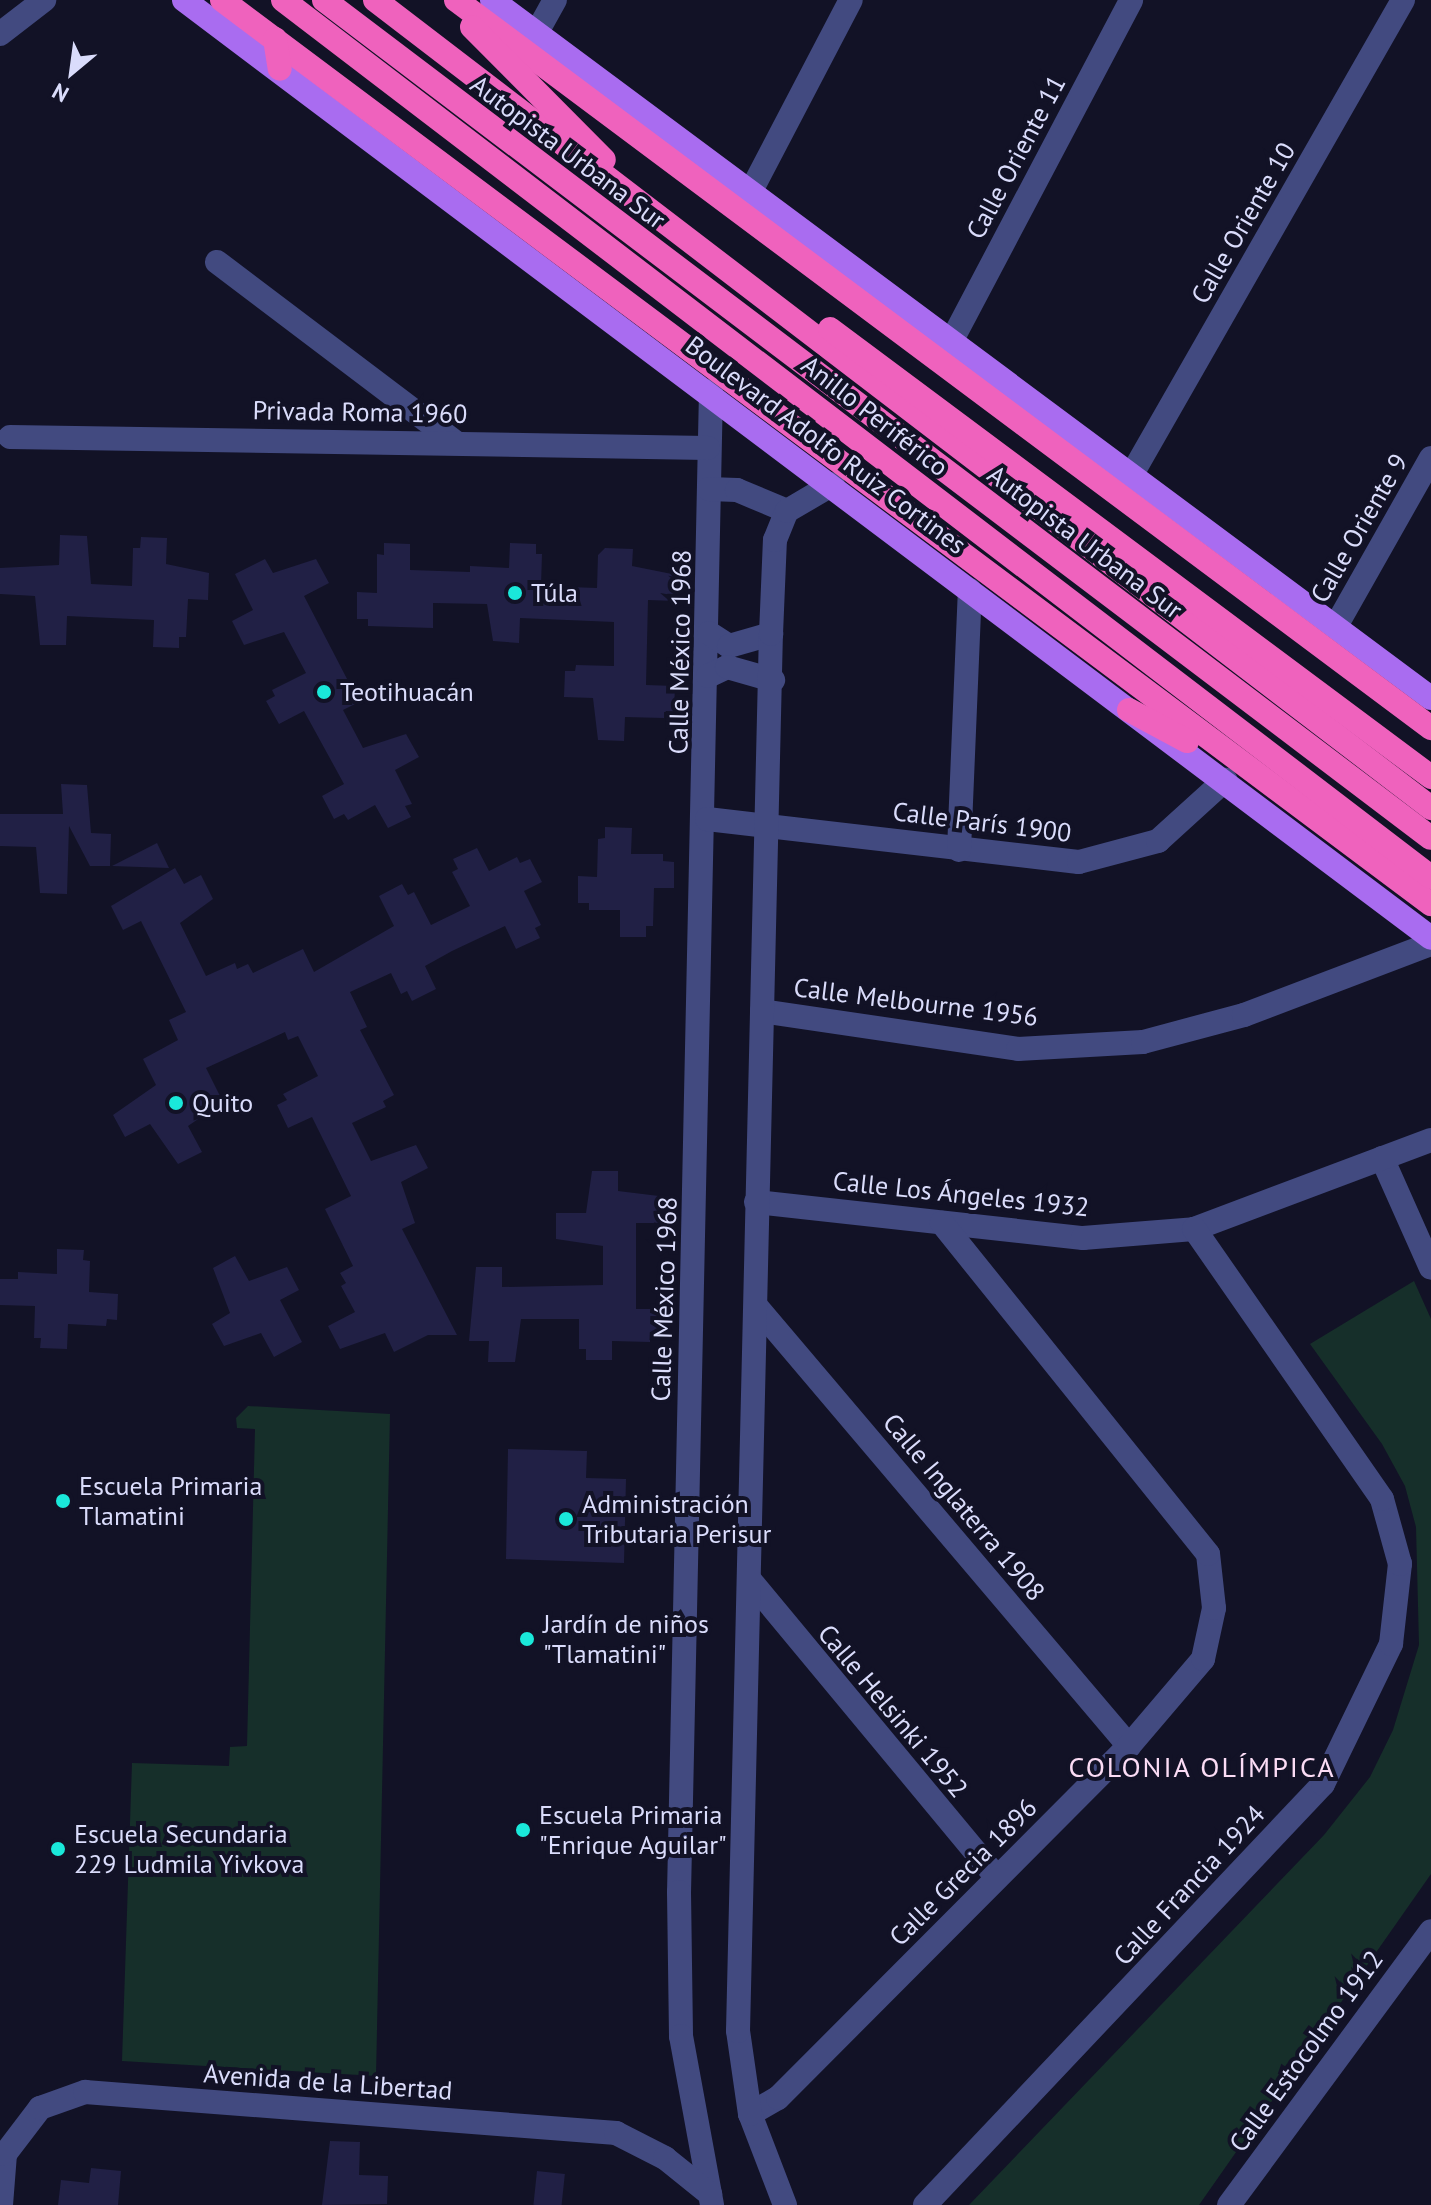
<!DOCTYPE html>
<meta charset="utf-8">
<style>
body{margin:0}
#map{position:relative;width:1431px;height:2205px;overflow:hidden;background:#121226;font-family:"PT Sans",sans-serif}
div>[style]{position:absolute}
.green>*{inset:0;background:#162f2a}
.building>*{inset:0;background:#212045;transform-origin:0 0}
.minor>*{height:24px;margin:-12px;padding:0 12px;transform-origin:12px;border-radius:12px;background:#424a80}
.major>*{height:24px;margin:-12px;padding:0 12px;transform-origin:12px;border-radius:12px;background:#a96cf0}
.highway>*{height:24px;margin:-12px;padding:0 12px;transform-origin:12px;border-radius:12px;background:#ef62bd}
.dots>*{width:22px;height:22px;translate:-50% -50%;box-sizing:border-box;border:4px solid #121226;border-radius:50%}
span{translate:-50% -50%;white-space:nowrap;text-align:center;line-height:1.15;-webkit-text-stroke:8px #121226;paint-order:stroke}
.street-label{font-size:26px;color:#dadcfb}
.poi-label{font-size:26px;color:#dadcfb}
.left{translate:0 -50%;text-align:left}
.neighbourhood-label{font-size:28px;color:#fbdcf5;letter-spacing:2px}
.north{position:absolute;left:32px;top:32px;width:80px;height:80px;-webkit-text-stroke:6px #121226;paint-order:stroke;rotate:209deg;font-size:22px;font-weight:700;line-height:32px;text-align:center;color:#dadcfb}
.north::after{content:'';display:block;margin:auto;width:28px;height:36px;background:#dadcfb;clip-path:polygon(50% 0,100% 100%,50% 72%,0 100%)}
</style>
<div id="map">
<div class="green">
<div style="clip-path:polygon(1414px 1281px,1431px 1319px,1431px 1874px,1199px 2205px,969px 2205px,1324px 1835px,1370px 1777px,1393px 1730px,1419px 1645px,1416px 1527px,1405px 1486px,1382px 1444px,1310px 1344px)"></div>
<div style="clip-path:polygon(248px 1406px,390px 1414px,376px 2076px,122px 2061px,132px 1763px,229px 1766px,230px 1747px,247px 1746px,255px 1429px,237px 1428px,236px 1418px)"></div>
</div>
<div class="building">
<div style="clip-path:polygon(60px 535px,87px 536px,91px 584px,132px 586px,133px 548px,140px 548px,141px 537px,167px 538px,166px 564px,209px 573px,208px 600px,188px 599px,186px 637px,179px 637px,179px 648px,153px 647px,154px 620px,67px 616px,66px 645px,40px 645px,35px 596px,0 594px,0 568px,59px 565px)"></div>
<div style="clip-path:polygon(384px 543px,410px 544px,410px 570px,470px 572px,470px 566px,509px 568px,510px 543px,536px 544px,536px 554px,542px 554px,541px 586px,597px 588px,598px 555px,605px 548px,633px 549px,632px 566px,677px 575px,676px 601px,648px 600px,646px 685px,675px 686px,674px 712px,664px 712px,664px 718px,625px 717px,624px 741px,598px 740px,593px 698px,564px 697px,565px 671px,575px 671px,576px 665px,614px 666px,614px 622px,520px 618px,519px 643px,493px 641px,487px 604px,433px 603px,433px 628px,368px 626px,368px 619px,357px 619px,357px 592px,377px 593px,377px 554px,384px 555px)"></div>
<div style="clip-path:polygon(265px 559px,273px 573px,316px 559px,329px 583px,304px 596px,359px 702px,343px 710px,363px 748px,406px 734px,419px 757px,395px 770px,412px 804px,405px 806px,411px 817px,388px 828px,375px 805px,348px 820px,344px 814px,334px 819px,322px 796px,344px 784px,304px 711px,279px 724px,266px 701px,275px 696px,272px 690px,306px 673px,284px 632px,244px 645px,232px 621px,253px 610px,235px 574px)"></div>
<div style="clip-path:polygon(61px 784px,87px 785px,91px 833px,111px 834px,110px 866px,90px 866px,69px 826px,67px 894px,40px 893px,36px 847px,0 846px,0 814px,63px 814px)"></div>
<div style="clip-path:polygon(605px 827px,632px 828px,631px 854px,663px 854px,663px 861px,674px 862px,674px 888px,654px 888px,653px 926px,646px 926px,646px 937px,620px 937px,620px 910px,589px 910px,589px 903px,578px 903px,578px 876px,597px 877px,598px 839px,605px 838px)"></div>
<div style="clip-path:polygon(157px 843px,169px 868px,112px 866px)"></div>
<div style="clip-path:polygon(477px 848px,489px 871px,517px 857px,520px 863px,530px 859px,542px 882px,524px 891px,541px 925px,535px 928px,540px 938px,516px 949px,505px 926px,452px 951px,425px 966px,436px 989px,412px 1001px,407px 991px,401px 994px,391px 973px,350px 992px,367px 1027px,360px 1030px,394px 1095px,383px 1101px,386px 1107px,352px 1123px,371px 1161px,416px 1145px,428px 1168px,401px 1182px,415px 1223px,402px 1229px,457px 1335px,428px 1335px,394px 1352px,385px 1333px,340px 1349px,328px 1326px,355px 1312px,341px 1286px,346px 1283px,340px 1273px,353px 1266px,325px 1209px,351px 1196px,312px 1117px,288px 1128px,277px 1105px,287px 1100px,283px 1094px,318px 1076px,298px 1036px,288px 1040px,285px 1032px,206px 1068px,223px 1102px,188px 1126px,202px 1152px,178px 1164px,150px 1124px,125px 1137px,113px 1115px,156px 1085px,143px 1059px,178px 1040px,169px 1020px,186px 1012px,141px 921px,123px 930px,111px 906px,175px 868px,184px 884px,201px 875px,213px 899px,180px 923px,206px 976px,235px 963px,237px 969px,248px 964px,253px 973px,303px 949px,314px 972px,394px 926px,379px 896px,402px 884px,408px 895px,414px 892px,431px 925px,470px 906px,452px 872px,458px 869px,453px 859px)"></div>
<div style="clip-path:polygon(592px 1171px,618px 1171px,618px 1191px,667px 1197px,667px 1223px,636px 1223px,636px 1309px,662px 1309px,662px 1335px,650px 1335px,650px 1342px,612px 1341px,612px 1360px,586px 1360px,586px 1349px,579px 1349px,579px 1319px,521px 1319px,515px 1362px,488px 1362px,489px 1341px,469px 1341px,476px 1267px,502px 1267px,502px 1287px,603px 1285px,603px 1246px,556px 1239px,556px 1213px,586px 1213px)"></div>
<div style="clip-path:polygon(57px 1249px,84px 1250px,83px 1260px,90px 1261px,89px 1292px,118px 1294px,117px 1320px,107px 1319px,106px 1326px,68px 1324px,67px 1349px,40px 1348px,41px 1338px,34px 1338px,35px 1306px,0 1305px,0 1279px,18px 1279px,18px 1272px,57px 1274px)"></div>
<div style="clip-path:polygon(235px 1256px,249px 1281px,287px 1267px,299px 1290px,280px 1300px,302px 1342px,274px 1357px,261px 1333px,224px 1346px,212px 1324px,230px 1313px,213px 1268px)"></div>
<div style="clip-path:polygon(508px 1449px,587px 1451px,586px 1478px,626px 1479px,624px 1563px,506px 1559px)"></div>
<div style="clip-path:polygon(330px 2141px,360px 2142px,359px 2175px,388px 2176px,387px 2204px,322px 2205px)"></div>
<div style="clip-path:polygon(91px 2168px,121px 2171px,118px 2205px,58px 2205px,61px 2180px,89px 2183px)"></div>
<div style="left:537px;top:2171px;width:28px;height:34px;rotate:6deg"></div>
</div>
<div class="minor">
<div style="left:0;top:34px;width:56px;rotate:-37.7deg"></div>
<div style="left:536px;top:34px;width:39px;rotate:-61deg"></div>
<div style="left:752px;top:189px;width:213px;rotate:-62.4deg"></div>
<div style="left:217px;top:262px;width:297px;rotate:37.1deg"></div>
<div style="left:952px;top:340px;width:384px;rotate:-62.2deg"></div>
<div style="left:711px;top:391px;width:1501px;rotate:91.22deg"></div>
<div style="left:679px;top:1892px;width:144px;rotate:89.2deg"></div>
<div style="left:681px;top:2036px;width:172px;rotate:79.6deg"></div>
<div style="left:10px;top:437px;width:698px;rotate:0.9deg"></div>
<div style="left:1132px;top:474px;width:546px;rotate:-60.24deg"></div>
<div style="left:709px;top:489px;width:28px;rotate:2deg"></div>
<div style="left:737px;top:490px;width:54px;rotate:22.8deg"></div>
<div style="left:1336px;top:626px;width:193px;rotate:-60.5deg"></div>
<div style="left:709px;top:633px;width:24px;rotate:33deg"></div>
<div style="left:729px;top:646px;width:44px;rotate:-15.9deg"></div>
<div style="left:708px;top:676px;width:21px;rotate:-25deg"></div>
<div style="left:727px;top:667px;width:48px;rotate:15.8deg"></div>
<div style="left:707px;top:819px;width:374px;rotate:6.6deg"></div>
<div style="left:1079px;top:862px;width:82px;rotate:-14.9deg"></div>
<div style="left:1158px;top:841px;width:91px;rotate:-42.3deg"></div>
<div style="left:959px;top:850px;width:260px;rotate:-87.6deg"></div>
<div style="left:762px;top:1011px;width:259px;rotate:8.4deg"></div>
<div style="left:1018px;top:1049px;width:125px;rotate:-3.2deg"></div>
<div style="left:1143px;top:1042px;width:105px;rotate:-15deg"></div>
<div style="left:1244px;top:1015px;width:200px;rotate:-20.8deg"></div>
<div style="left:1382px;top:1158px;width:120px;rotate:66deg"></div>
<div style="left:756px;top:1202px;width:329px;rotate:6.3deg"></div>
<div style="left:1083px;top:1238px;width:111px;rotate:-4.6deg"></div>
<div style="left:1194px;top:1229px;width:253px;rotate:-20.6deg"></div>
<div style="left:756px;top:1306px;width:577px;rotate:49.71deg"></div>
<div style="left:749px;top:1579px;width:386px;rotate:50.3deg"></div>
<div style="left:750px;top:2114px;width:32px;rotate:-30deg"></div>
<div style="left:778px;top:2098px;width:497px;rotate:-45.1deg"></div>
<div style="left:1129px;top:1746px;width:114px;rotate:-49.6deg"></div>
<div style="left:1203px;top:1659px;width:52px;rotate:-77.8deg"></div>
<div style="left:1214px;top:1608px;width:54px;rotate:-96.3deg"></div>
<div style="left:1208px;top:1554px;width:425px;rotate:-128.8deg"></div>
<div style="left:1px;top:2205px;width:51px;rotate:-85.5deg"></div>
<div style="left:5px;top:2154px;width:58px;rotate:-52.7deg"></div>
<div style="left:40px;top:2108px;width:48px;rotate:-19.6deg"></div>
<div style="left:85px;top:2092px;width:533px;rotate:4.42deg"></div>
<div style="left:616px;top:2133px;width:55px;rotate:27deg"></div>
<div style="left:665px;top:2158px;width:58px;rotate:38.7deg"></div>
<div style="left:785px;top:2205px;width:97px;rotate:-111deg"></div>
<div style="left:750px;top:2114px;width:84px;rotate:-98.2deg"></div>
<div style="left:738px;top:2031px;width:1397px;rotate:-88.65deg"></div>
<div style="left:771px;top:634px;width:94px;rotate:-87.6deg"></div>
<div style="left:775px;top:540px;width:31px;rotate:-68deg"></div>
<div style="left:787px;top:511px;width:53px;rotate:-30.4deg"></div>
<div style="left:925px;top:2205px;width:579px;rotate:-46.61deg"></div>
<div style="left:1323px;top:1784px;width:156px;rotate:-64.1deg"></div>
<div style="left:1391px;top:1644px;width:81px;rotate:-83.6deg"></div>
<div style="left:1400px;top:1564px;width:67px;rotate:-105.5deg"></div>
<div style="left:1382px;top:1499px;width:329px;rotate:-124.8deg"></div>
<div style="left:1229px;top:2205px;width:340px;rotate:-53.6deg"></div>
</div>
<div class="major">
<div style="left:184px;top:0;width:1560px;rotate:36.95deg"></div>
<div style="left:492px;top:0;width:1170px;rotate:36.63deg"></div>
</div>
<div class="highway">
<div style="left:222px;top:0;width:1510px;rotate:36.79deg"></div>
<div style="left:283px;top:0;width:1445px;rotate:37.38deg"></div>
<div style="left:324px;top:0;width:1388px;rotate:37.13deg"></div>
<div style="left:375px;top:0;width:1330px;rotate:37.42deg"></div>
<div style="left:456px;top:0;width:1217px;rotate:36.75deg"></div>
<div style="left:472px;top:27px;width:187px;rotate:45.2deg"></div>
<div style="left:275px;top:39px;width:30px;rotate:81deg"></div>
<div style="left:830px;top:329px;width:750px;rotate:36.7deg"></div>
<div style="left:1129px;top:710px;width:66px;rotate:28.1deg"></div>
</div>
<div class="dots">
<div style="left:515px;top:593px;background:#1ae8da"></div>
<div style="left:324px;top:692px;background:#1ae8da"></div>
<div style="left:176px;top:1103px;background:#1ae8da"></div>
<div style="left:63px;top:1501px;background:#1ae8da"></div>
<div style="left:566px;top:1519px;background:#1ae8da"></div>
<div style="left:527px;top:1639px;background:#1ae8da"></div>
<div style="left:523px;top:1830px;background:#1ae8da"></div>
<div style="left:58px;top:1849px;background:#1ae8da"></div>
</div>
<div class="street-label">
<span style="left:568px;top:152px;rotate:37deg">Autopista Urbana Sur</span>
<span style="left:1016px;top:157px;rotate:-62deg">Calle Oriente 11</span>
<span style="left:1243px;top:223px;rotate:-60deg">Calle Oriente 10</span>
<span style="left:360px;top:412px;rotate:1deg">Privada Roma 1960</span>
<span style="left:875px;top:416px;rotate:38deg">Anillo Periférico</span>
<span style="left:826px;top:445px;rotate:37deg">Boulevard Adolfo Ruiz Cortines</span>
<span style="left:1359px;top:528px;rotate:-60deg">Calle Oriente 9</span>
<span style="left:1085px;top:542px;rotate:37deg">Autopista Urbana Sur</span>
<span style="left:680px;top:652px;rotate:-89deg">Calle México 1968</span>
<span style="left:982px;top:822px;rotate:7deg">Calle París 1900</span>
<span style="left:916px;top:1002px;rotate:7deg">Calle Melbourne 1956</span>
<span style="left:961px;top:1194px;rotate:6deg">Calle Los Ángeles 1932</span>
<span style="left:664px;top:1299px;rotate:-88deg">Calle México 1968</span>
<span style="left:964px;top:1507px;rotate:50deg">Calle Inglaterra 1908</span>
<span style="left:893px;top:1711px;rotate:50deg">Calle Helsinki 1952</span>
<span style="left:963px;top:1872px;rotate:-45deg">Calle Grecia 1896</span>
<span style="left:1189px;top:1885px;rotate:-47deg">Calle Francia 1924</span>
<span style="left:1306px;top:2051px;rotate:-54deg">Calle Estocolmo 1912</span>
<span style="left:328px;top:2082px;rotate:4deg">Avenida de la Libertad</span>
</div>
<div class="poi-label">
<span class="left" style="left:531px;top:593px">Túla</span>
<span class="left" style="left:340px;top:692px">Teotihuacán</span>
<span class="left" style="left:192px;top:1103px">Quito</span>
<span class="left" style="left:79px;top:1501px">Escuela Primaria<br>Tlamatini</span>
<span class="left" style="left:582px;top:1519px">Administración<br>Tributaria Perisur</span>
<span class="left" style="left:543px;top:1639px">Jardín de niños<br>"Tlamatini"</span>
<span class="left" style="left:539px;top:1830px">Escuela Primaria<br>"Enrique Aguilar"</span>
<span class="left" style="left:74px;top:1849px">Escuela Secundaria<br>229 Ludmila Yivkova</span>
</div>
<div class="neighbourhood-label">
<span style="left:1202px;top:1767px">COLONIA OLÍMPICA</span>
</div>
<div class="north">N</div>
</div>
